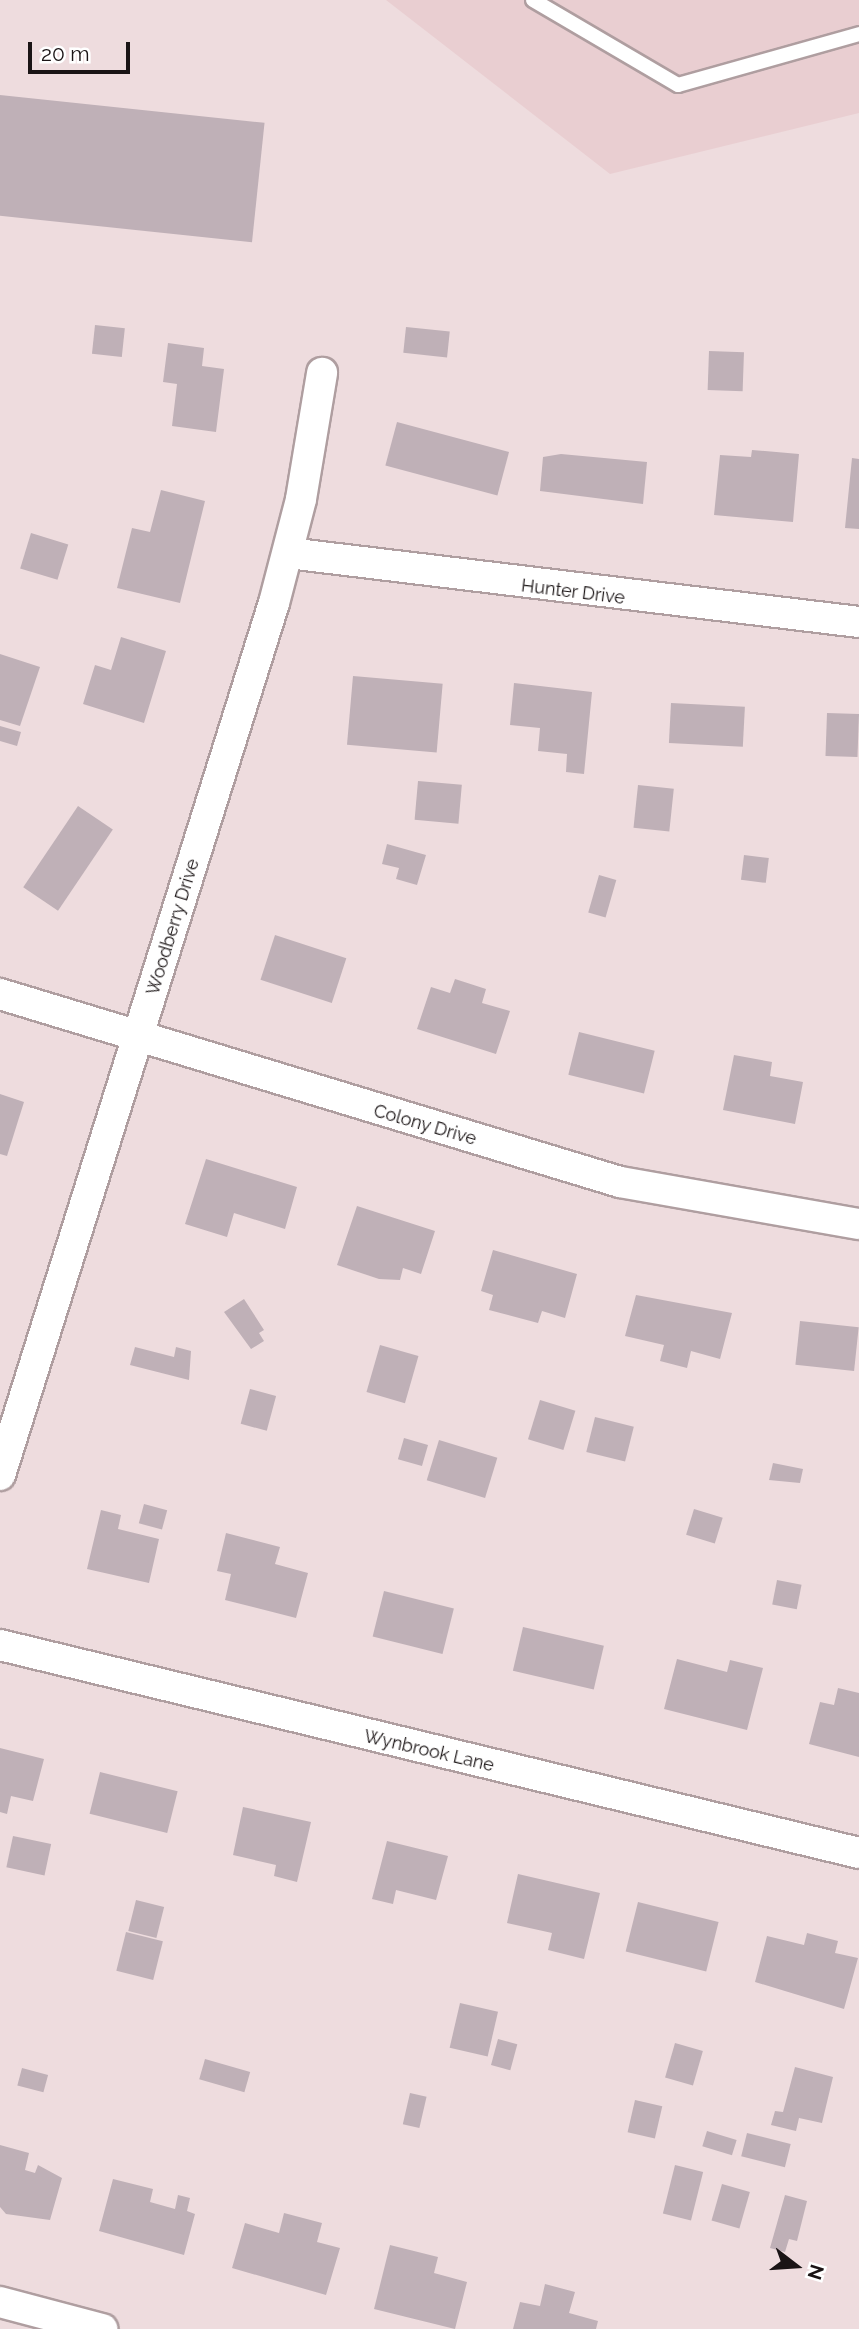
<!DOCTYPE html>
<style>
body{margin:0}
#map{position:relative;width:859px;height:2329px;overflow:hidden;background:#eedcde;font-family:Raleway,sans-serif}
div>[style]{position:absolute}
.built>*{inset:0;background:#e9ced1}
.building>*{inset:0;background:#bfb0b7;transform-origin:0 0}
.roads{filter:drop-shadow(2px 0 #af9ea0) drop-shadow(-2px 0 #af9ea0) drop-shadow(0 2px #af9ea0) drop-shadow(0 -2px #af9ea0)}
.lane>*{height:14px;margin:-7px;padding:0 7px;transform-origin:7px;border-radius:7px;background:#fff}
.street>*{height:30px;margin:-15px;padding:0 15px;transform-origin:15px;border-radius:15px;background:#fff}
span{translate:-50% -50%;white-space:nowrap;text-align:center;line-height:1.15;-webkit-text-stroke:5px #fff;paint-order:stroke}
.street-label{font-size:18px;color:#1a1415}
.north{position:absolute;left:761px;top:2231px;width:70px;height:70px;-webkit-text-stroke:5px #fff;paint-order:stroke;rotate:107deg;font-size:19px;font-weight:700;line-height:28px;text-align:center;color:#1a1415}
.north::after{content:'';display:block;margin:auto;width:24px;height:32px;background:#1a1415;clip-path:polygon(50% 0,100% 100%,50% 72%,0 100%)}
.scale{position:absolute;left:28px;top:42px;width:102px;height:32px;box-sizing:border-box;border:4px solid #1a1415;border-top:0;padding-left:9px;font-size:21px;line-height:24px;white-space:nowrap;color:#1a1415;-webkit-text-stroke:5px #fff;paint-order:stroke}
</style>
<div id="map">
<div class="built">
<div style="clip-path:polygon(386px 0,859px 0,859px 113px,610px 174px)"></div>
</div>
<div class="building">
<div style="left:0;top:95px;width:266px;height:120px;rotate:6deg"></div>
<div style="left:95px;top:325px;width:30px;height:29px;rotate:6deg"></div>
<div style="left:406px;top:327px;width:44px;height:26px;rotate:6deg"></div>
<div style="clip-path:polygon(168px 343px,204px 348px,202px 366px,224px 369px,216px 432px,172px 426px,177px 384px,163px 382px)"></div>
<div style="left:709px;top:351px;width:35px;height:39px;rotate:2deg"></div>
<div style="left:397px;top:422px;width:116px;height:45px;rotate:15deg"></div>
<div style="clip-path:polygon(752px 450px,799px 454px,793px 522px,714px 515px,720px 455px,751px 457px)"></div>
<div style="clip-path:polygon(561px 454px,647px 462px,643px 504px,540px 491px,543px 457px)"></div>
<div style="clip-path:polygon(852px 458px,859px 459px,859px 529px,845px 528px)"></div>
<div style="clip-path:polygon(161px 490px,205px 501px,180px 603px,117px 588px,132px 528px,150px 532px)"></div>
<div style="left:31px;top:533px;width:39px;height:37px;rotate:17deg"></div>
<div style="clip-path:polygon(121px 637px,166px 651px,144px 723px,83px 704px,95px 665px,111px 670px)"></div>
<div style="clip-path:polygon(0 654px,40px 667px,20px 726px,0 720px)"></div>
<div style="left:353px;top:676px;width:90px;height:69px;rotate:5deg"></div>
<div style="clip-path:polygon(514px 683px,592px 692px,584px 774px,566px 772px,567px 754px,538px 751px,540px 728px,510px 725px)"></div>
<div style="left:671px;top:703px;width:74px;height:40px;rotate:3deg"></div>
<div style="left:827px;top:713px;width:32px;height:43px;rotate:2deg"></div>
<div style="clip-path:polygon(0 726px,21px 732px,17px 746px,0 741px)"></div>
<div style="left:418px;top:781px;width:44px;height:39px;rotate:5deg"></div>
<div style="left:638px;top:785px;width:36px;height:43px;rotate:6deg"></div>
<div style="left:78px;top:806px;width:42px;height:98px;rotate:34deg"></div>
<div style="clip-path:polygon(387px 844px,426px 855px,417px 885px,396px 879px,399px 868px,382px 864px)"></div>
<div style="left:744px;top:855px;width:25px;height:25px;rotate:7deg"></div>
<div style="left:599px;top:875px;width:18px;height:39px;rotate:16deg"></div>
<div style="left:275px;top:935px;width:75px;height:47px;rotate:18deg"></div>
<div style="clip-path:polygon(455px 979px,486px 989px,482px 1003px,510px 1011px,496px 1054px,417px 1029px,431px 987px,450px 993px)"></div>
<div style="left:579px;top:1032px;width:78px;height:44px;rotate:14deg"></div>
<div style="clip-path:polygon(734px 1055px,772px 1062px,770px 1076px,803px 1082px,795px 1124px,723px 1110px)"></div>
<div style="clip-path:polygon(0 1094px,24px 1102px,7px 1156px,0 1154px)"></div>
<div style="clip-path:polygon(206px 1159px,297px 1187px,285px 1229px,234px 1213px,227px 1237px,185px 1224px)"></div>
<div style="clip-path:polygon(357px 1206px,435px 1231px,421px 1274px,403px 1268px,400px 1280px,379px 1279px,337px 1265px)"></div>
<div style="clip-path:polygon(493px 1250px,577px 1274px,565px 1318px,542px 1311px,538px 1323px,489px 1310px,493px 1295px,481px 1291px)"></div>
<div style="clip-path:polygon(636px 1295px,732px 1313px,720px 1359px,691px 1351px,687px 1368px,660px 1361px,664px 1345px,625px 1336px)"></div>
<div style="clip-path:polygon(244px 1299px,264px 1330px,259px 1333px,264px 1341px,251px 1349px,224px 1312px)"></div>
<div style="left:800px;top:1321px;width:59px;height:44px;rotate:6deg"></div>
<div style="left:380px;top:1345px;width:40px;height:49px;rotate:16deg"></div>
<div style="clip-path:polygon(135px 1347px,174px 1357px,176px 1347px,191px 1351px,189px 1380px,130px 1365px)"></div>
<div style="left:250px;top:1389px;width:27px;height:36px;rotate:15deg"></div>
<div style="left:540px;top:1400px;width:37px;height:41px;rotate:17deg"></div>
<div style="left:595px;top:1417px;width:40px;height:36px;rotate:14deg"></div>
<div style="left:404px;top:1438px;width:25px;height:22px;rotate:16deg"></div>
<div style="left:439px;top:1440px;width:61px;height:42px;rotate:17deg"></div>
<div style="clip-path:polygon(773px 1463px,803px 1469px,800px 1483px,769px 1480px)"></div>
<div style="left:144px;top:1504px;width:24px;height:20px;rotate:15deg"></div>
<div style="left:694px;top:1509px;width:30px;height:27px;rotate:17deg"></div>
<div style="clip-path:polygon(101px 1510px,121px 1515px,118px 1529px,159px 1539px,149px 1583px,87px 1569px)"></div>
<div style="clip-path:polygon(226px 1533px,280px 1547px,275px 1564px,308px 1573px,296px 1618px,225px 1600px,231px 1574px,217px 1571px)"></div>
<div style="left:777px;top:1580px;width:25px;height:25px;rotate:11deg"></div>
<div style="left:384px;top:1591px;width:72px;height:47px;rotate:14deg"></div>
<div style="left:523px;top:1627px;width:83px;height:45px;rotate:13deg"></div>
<div style="clip-path:polygon(677px 1659px,727px 1672px,730px 1660px,763px 1668px,747px 1730px,664px 1709px)"></div>
<div style="clip-path:polygon(838px 1688px,859px 1693px,859px 1757px,809px 1744px,820px 1702px,834px 1705px)"></div>
<div style="clip-path:polygon(0 1748px,44px 1759px,33px 1801px,11px 1796px,7px 1814px,0 1812px)"></div>
<div style="left:100px;top:1772px;width:80px;height:43px;rotate:14deg"></div>
<div style="clip-path:polygon(243px 1807px,311px 1822px,297px 1882px,274px 1876px,276px 1865px,233px 1855px)"></div>
<div style="left:13px;top:1836px;width:39px;height:32px;rotate:12deg"></div>
<div style="clip-path:polygon(387px 1841px,448px 1856px,436px 1900px,396px 1890px,393px 1904px,372px 1899px)"></div>
<div style="clip-path:polygon(518px 1874px,600px 1893px,584px 1959px,548px 1950px,552px 1933px,507px 1923px)"></div>
<div style="left:136px;top:1900px;width:29px;height:32px;rotate:14deg"></div>
<div style="left:638px;top:1902px;width:83px;height:51px;rotate:14deg"></div>
<div style="left:126px;top:1932px;width:38px;height:40px;rotate:14deg"></div>
<div style="clip-path:polygon(807px 1933px,838px 1941px,835px 1953px,858px 1958px,844px 2009px,755px 1982px,767px 1936px,804px 1945px)"></div>
<div style="left:460px;top:2003px;width:39px;height:46px;rotate:13deg"></div>
<div style="left:498px;top:2039px;width:20px;height:27px;rotate:15deg"></div>
<div style="left:675px;top:2043px;width:29px;height:36px;rotate:16deg"></div>
<div style="left:205px;top:2059px;width:47px;height:21px;rotate:16deg"></div>
<div style="clip-path:polygon(795px 2067px,833px 2077px,822px 2123px,799px 2118px,796px 2131px,771px 2125px,775px 2111px,783px 2112px)"></div>
<div style="left:22px;top:2068px;width:27px;height:18px;rotate:15deg"></div>
<div style="left:410px;top:2093px;width:17px;height:32px;rotate:13deg"></div>
<div style="left:635px;top:2100px;width:28px;height:33px;rotate:13deg"></div>
<div style="left:707px;top:2131px;width:31px;height:16px;rotate:17deg"></div>
<div style="left:747px;top:2133px;width:45px;height:24px;rotate:14deg"></div>
<div style="clip-path:polygon(0 2145px,29px 2153px,25px 2170px,35px 2173px,38px 2165px,62px 2178px,50px 2220px,6px 2214px,0 2207px)"></div>
<div style="left:675px;top:2165px;width:29px;height:50px;rotate:14deg"></div>
<div style="clip-path:polygon(113px 2179px,153px 2189px,150px 2202px,175px 2209px,178px 2195px,190px 2198px,187px 2211px,195px 2214px,184px 2255px,99px 2231px)"></div>
<div style="left:722px;top:2184px;width:29px;height:38px;rotate:16deg"></div>
<div style="clip-path:polygon(785px 2195px,807px 2201px,797px 2241px,789px 2239px,785px 2252px,770px 2248px)"></div>
<div style="clip-path:polygon(284px 2213px,322px 2223px,317px 2242px,340px 2248px,326px 2295px,232px 2268px,245px 2223px,279px 2233px)"></div>
<div style="clip-path:polygon(390px 2245px,438px 2257px,434px 2273px,467px 2282px,455px 2329px,374px 2309px)"></div>
<div style="clip-path:polygon(545px 2284px,575px 2292px,569px 2313px,598px 2321px,596px 2329px,513px 2329px,520px 2302px,540px 2306px)"></div>
</div>
<div class="roads">
<div class="lane">
<div style="left:533px;top:0;width:168px;rotate:30.4deg"></div>
<div style="left:678px;top:85px;width:188px;rotate:-15.7deg"></div>
</div>
<div class="street">
<div style="left:288px;top:553px;width:575px;rotate:6.89deg"></div>
<div style="left:0;top:994px;width:648px;rotate:16.87deg"></div>
<div style="left:620px;top:1182px;width:243px;rotate:10deg"></div>
<div style="left:0;top:1475px;width:914px;rotate:-72.56deg"></div>
<div style="left:274px;top:603px;width:107px;rotate:-75.4deg"></div>
<div style="left:301px;top:499px;width:128px;rotate:-80.5deg"></div>
<div style="left:0;top:1645px;width:884px;rotate:13.61deg"></div>
<div style="left:0;top:2302px;width:106px;rotate:14.8deg"></div>
</div>
</div>
<div class="street-label">
<span style="left:573px;top:592px;rotate:7deg">Hunter Drive</span>
<span style="left:173px;top:927px;rotate:-73deg">Woodberry Drive</span>
<span style="left:425px;top:1125px;rotate:16deg">Colony Drive</span>
<span style="left:429px;top:1751px;rotate:13deg">Wynbrook Lane</span>
</div>
<div class="north">N</div>
<div class="scale">20 m</div>
</div>
